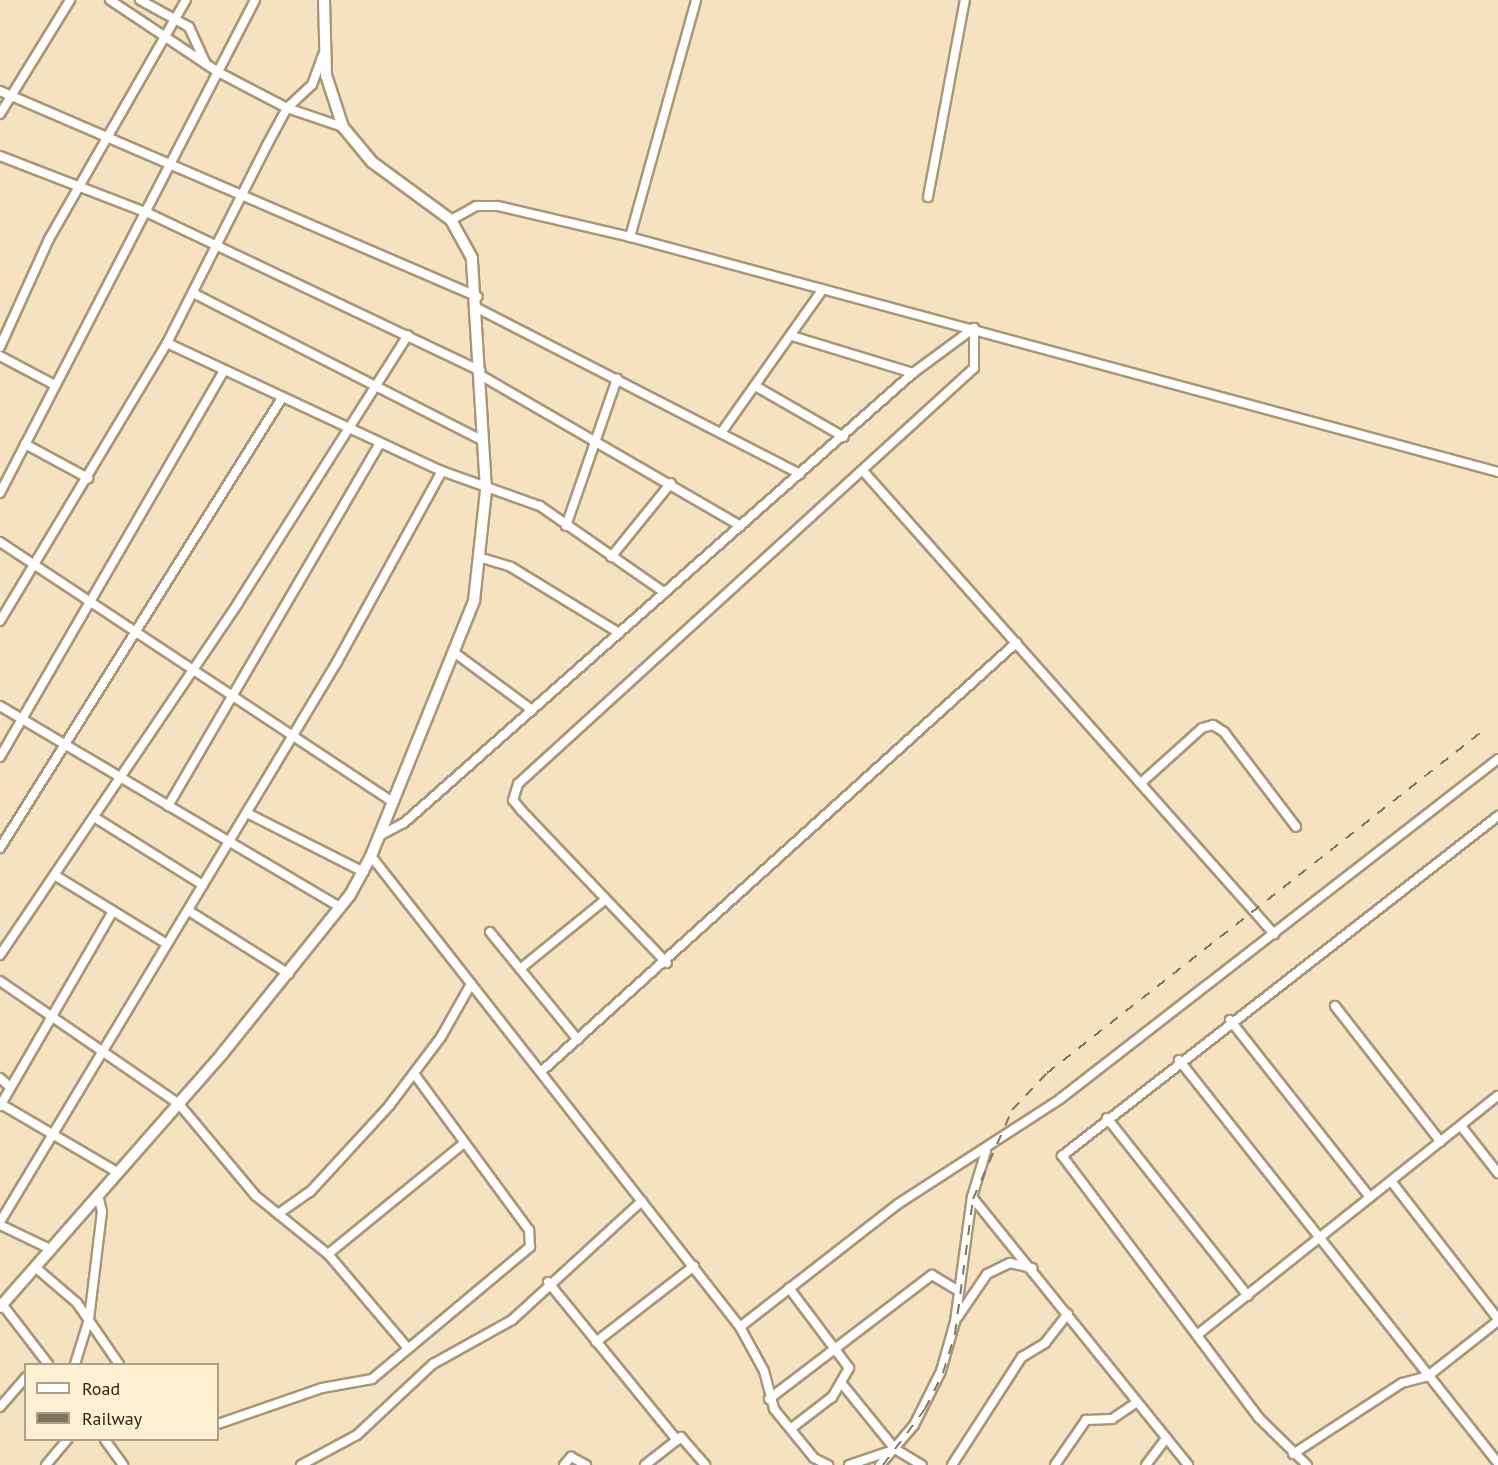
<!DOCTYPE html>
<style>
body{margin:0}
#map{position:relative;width:1498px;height:1465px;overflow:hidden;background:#f5e2c0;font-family:"PT Sans",sans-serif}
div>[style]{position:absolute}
.roads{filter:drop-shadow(2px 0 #a89676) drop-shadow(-2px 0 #a89676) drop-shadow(0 2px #a89676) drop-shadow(0 -2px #a89676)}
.street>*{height:8px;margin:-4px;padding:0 4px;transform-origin:4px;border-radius:4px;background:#fff}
.secondary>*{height:10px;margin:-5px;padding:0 5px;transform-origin:5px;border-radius:5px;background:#fff}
.rail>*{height:2px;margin-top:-1px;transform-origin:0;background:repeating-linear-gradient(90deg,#81755f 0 10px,transparent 0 20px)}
span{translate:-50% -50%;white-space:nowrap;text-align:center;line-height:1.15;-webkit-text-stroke:4.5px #fff0d4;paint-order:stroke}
.legend{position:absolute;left:24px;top:1363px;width:195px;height:78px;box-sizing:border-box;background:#fff0d4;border:2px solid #ab9f89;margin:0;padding:8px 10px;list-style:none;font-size:18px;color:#2c2518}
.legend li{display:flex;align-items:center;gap:12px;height:30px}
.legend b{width:30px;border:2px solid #ab9f89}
</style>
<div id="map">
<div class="roads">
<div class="street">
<div style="left:110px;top:0;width:130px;rotate:33.7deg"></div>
<div style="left:218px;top:72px;width:78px;rotate:27.6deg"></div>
<div style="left:287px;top:108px;width:59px;rotate:18.7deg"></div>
<div style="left:140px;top:0;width:56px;rotate:28.9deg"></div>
<div style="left:189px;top:27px;width:41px;rotate:65.3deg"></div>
<div style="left:0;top:91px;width:520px;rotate:23.31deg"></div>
<div style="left:0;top:114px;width:134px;rotate:-58.4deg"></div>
<div style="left:0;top:156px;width:159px;rotate:21.1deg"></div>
<div style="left:148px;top:213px;width:368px;rotate:25.4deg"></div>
<div style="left:928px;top:197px;width:200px;rotate:-79.4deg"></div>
<div style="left:451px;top:220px;width:29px;rotate:-29deg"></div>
<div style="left:476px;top:206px;width:22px"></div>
<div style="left:498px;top:206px;width:136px;rotate:13.2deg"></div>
<div style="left:630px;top:237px;width:899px;rotate:15.15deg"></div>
<div style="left:630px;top:237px;width:246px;rotate:-74.4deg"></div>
<div style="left:193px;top:293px;width:326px;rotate:27deg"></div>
<div style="left:479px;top:309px;width:361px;rotate:27.2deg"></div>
<div style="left:792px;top:336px;width:127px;rotate:17deg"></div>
<div style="left:167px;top:343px;width:303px;rotate:25deg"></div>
<div style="left:442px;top:471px;width:104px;rotate:19.7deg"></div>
<div style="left:540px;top:506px;width:152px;rotate:34.8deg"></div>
<div style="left:0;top:347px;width:119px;rotate:-65.6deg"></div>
<div style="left:49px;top:239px;width:275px;rotate:-60.2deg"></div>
<div style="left:0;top:356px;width:62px;rotate:27.8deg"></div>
<div style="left:482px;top:376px;width:299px;rotate:30.1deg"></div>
<div style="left:757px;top:387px;width:100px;rotate:29.9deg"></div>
<div style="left:721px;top:433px;width:176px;rotate:-54.7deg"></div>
<div style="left:25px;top:444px;width:72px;rotate:28.4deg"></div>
<div style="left:864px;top:472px;width:618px;rotate:48.41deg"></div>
<div style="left:0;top:493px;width:555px;rotate:-62.65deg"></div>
<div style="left:566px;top:526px;width:156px;rotate:-70.9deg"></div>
<div style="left:0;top:542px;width:471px;rotate:33.5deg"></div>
<div style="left:611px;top:557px;width:95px;rotate:-51deg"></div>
<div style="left:482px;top:558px;width:30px;rotate:17deg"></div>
<div style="left:511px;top:567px;width:127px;rotate:31.4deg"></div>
<div style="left:0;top:621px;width:324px;rotate:-59deg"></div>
<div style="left:167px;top:343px;width:222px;rotate:-63.2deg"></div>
<div style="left:267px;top:145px;width:42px;rotate:-61.6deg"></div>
<div style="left:287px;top:108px;width:34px;rotate:-43deg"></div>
<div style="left:312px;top:85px;width:32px;rotate:-70deg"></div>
<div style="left:455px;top:653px;width:96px;rotate:36.5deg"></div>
<div style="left:0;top:706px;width:396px;rotate:30.6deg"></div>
<div style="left:0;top:757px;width:447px;rotate:-59.9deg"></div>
<div style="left:1141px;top:783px;width:82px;rotate:-42deg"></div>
<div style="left:1202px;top:728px;width:11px;rotate:-15deg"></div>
<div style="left:1213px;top:725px;width:13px;rotate:32deg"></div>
<div style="left:1224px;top:732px;width:119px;rotate:52.8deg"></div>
<div style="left:168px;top:806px;width:420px;rotate:-59.7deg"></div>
<div style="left:247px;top:813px;width:131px;rotate:26.8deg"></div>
<div style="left:94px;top:817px;width:128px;rotate:32deg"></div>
<div style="left:381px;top:835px;width:26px;rotate:-28deg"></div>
<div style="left:404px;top:823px;width:679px;rotate:-41.48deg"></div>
<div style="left:913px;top:373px;width:76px;rotate:-36.4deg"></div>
<div style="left:974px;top:328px;width:40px;rotate:90deg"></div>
<div style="left:974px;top:368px;width:617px;rotate:137.63deg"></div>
<div style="left:518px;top:784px;width:17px;rotate:107deg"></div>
<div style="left:513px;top:800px;width:14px;rotate:51deg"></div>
<div style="left:522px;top:811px;width:210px;rotate:46.4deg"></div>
<div style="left:0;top:848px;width:531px;rotate:-57.93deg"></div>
<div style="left:371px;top:856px;width:598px;rotate:51.92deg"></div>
<div style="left:740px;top:1327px;width:200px;rotate:-37.9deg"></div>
<div style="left:898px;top:1204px;width:193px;rotate:-32.9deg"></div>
<div style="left:1060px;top:1099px;width:554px;rotate:-37.82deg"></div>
<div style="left:56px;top:876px;width:130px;rotate:31.5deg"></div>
<div style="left:189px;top:911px;width:118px;rotate:32.2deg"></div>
<div style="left:490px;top:932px;width:139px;rotate:50.8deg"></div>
<div style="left:0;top:955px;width:425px;rotate:-55.9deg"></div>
<div style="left:238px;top:603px;width:317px;rotate:-57.6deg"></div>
<div style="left:520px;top:969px;width:109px;rotate:-39.1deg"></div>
<div style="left:0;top:981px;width:217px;rotate:34.5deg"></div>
<div style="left:179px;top:1104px;width:120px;rotate:50.1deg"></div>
<div style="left:256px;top:1196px;width:92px;rotate:38.9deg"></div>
<div style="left:328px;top:1254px;width:121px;rotate:49.7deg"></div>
<div style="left:1335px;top:1006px;width:172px;rotate:52.1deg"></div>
<div style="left:1230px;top:1020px;width:226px;rotate:51.7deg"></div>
<div style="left:1179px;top:1060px;width:514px;rotate:51.64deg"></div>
<div style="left:542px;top:1071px;width:639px;rotate:-42.08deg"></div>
<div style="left:0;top:1078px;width:12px;rotate:42deg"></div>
<div style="left:1px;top:1104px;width:134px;rotate:30.4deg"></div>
<div style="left:0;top:1106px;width:225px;rotate:-59.9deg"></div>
<div style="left:1107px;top:1118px;width:227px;rotate:51.6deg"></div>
<div style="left:1461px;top:1126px;width:60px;rotate:51.8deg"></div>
<div style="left:1391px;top:1181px;width:175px;rotate:52.2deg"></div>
<div style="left:972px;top:1197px;width:344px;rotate:51.1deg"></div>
<div style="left:278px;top:1214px;width:39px;rotate:-35deg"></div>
<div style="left:310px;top:1192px;width:117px;rotate:-47.4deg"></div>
<div style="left:389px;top:1106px;width:86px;rotate:-53deg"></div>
<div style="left:441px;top:1037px;width:61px;rotate:-60.5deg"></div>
<div style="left:0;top:1222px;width:654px;rotate:-58.96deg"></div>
<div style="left:337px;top:662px;width:218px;rotate:-61.2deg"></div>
<div style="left:0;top:1225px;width:55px;rotate:25.6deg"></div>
<div style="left:328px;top:1254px;width:176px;rotate:-39.2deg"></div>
<div style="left:35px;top:1267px;width:55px;rotate:40.6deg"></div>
<div style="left:77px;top:1303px;width:74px;rotate:55.5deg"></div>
<div style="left:548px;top:1282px;width:204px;rotate:50.8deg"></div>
<div style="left:677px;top:1440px;width:5px;rotate:-37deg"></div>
<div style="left:681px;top:1437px;width:37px;rotate:49deg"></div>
<div style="left:789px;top:1288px;width:100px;rotate:53.1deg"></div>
<div style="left:849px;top:1368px;width:34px;rotate:120deg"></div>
<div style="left:832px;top:1397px;width:49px;rotate:142.4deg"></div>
<div style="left:2px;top:1304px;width:76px;rotate:52.5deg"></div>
<div style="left:957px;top:1318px;width:53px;rotate:-55.7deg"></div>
<div style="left:987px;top:1274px;width:25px;rotate:-26deg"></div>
<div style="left:1010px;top:1263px;width:23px;rotate:13deg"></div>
<div style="left:740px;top:1327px;width:50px;rotate:61.4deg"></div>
<div style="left:764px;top:1371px;width:39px;rotate:75deg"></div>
<div style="left:774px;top:1409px;width:63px;rotate:50.8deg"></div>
<div style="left:814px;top:1458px;width:16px;rotate:27deg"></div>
<div style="left:1197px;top:1335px;width:384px;rotate:-38.5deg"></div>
<div style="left:596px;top:1342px;width:124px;rotate:-37.8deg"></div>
<div style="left:75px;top:1364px;width:47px;rotate:-72.7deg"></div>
<div style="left:89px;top:1319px;width:108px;rotate:-83.1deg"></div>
<div style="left:102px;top:1212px;width:18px;rotate:-103deg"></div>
<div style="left:843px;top:1385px;width:82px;rotate:50.9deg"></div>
<div style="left:895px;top:1449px;width:31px;rotate:31deg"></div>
<div style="left:769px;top:1399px;width:205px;rotate:-37.3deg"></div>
<div style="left:932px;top:1275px;width:29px;rotate:31deg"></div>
<div style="left:0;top:1407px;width:40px;rotate:-49deg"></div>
<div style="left:218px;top:1424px;width:110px;rotate:-19.1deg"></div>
<div style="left:322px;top:1388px;width:51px;rotate:-10.2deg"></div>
<div style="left:372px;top:1379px;width:206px;rotate:-39.9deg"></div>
<div style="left:530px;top:1247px;width:17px;rotate:-93deg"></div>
<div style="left:529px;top:1230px;width:192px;rotate:-126.3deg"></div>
<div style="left:105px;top:1440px;width:31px;rotate:54deg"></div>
<div style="left:1293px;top:1454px;width:130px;rotate:-33.1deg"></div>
<div style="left:1402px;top:1383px;width:27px;rotate:-15deg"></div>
<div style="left:1428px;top:1376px;width:89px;rotate:-38.2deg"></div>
<div style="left:46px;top:1465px;width:33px;rotate:-50deg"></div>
<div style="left:301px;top:1465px;width:64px;rotate:-28.2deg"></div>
<div style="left:357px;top:1435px;width:104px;rotate:-43.1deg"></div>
<div style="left:433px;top:1364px;width:90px;rotate:-29.1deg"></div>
<div style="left:512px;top:1320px;width:176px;rotate:-42.5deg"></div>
<div style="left:564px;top:1465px;width:11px;rotate:-49deg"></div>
<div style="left:571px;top:1457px;width:17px;rotate:28deg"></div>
<div style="left:645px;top:1465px;width:41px;rotate:-38deg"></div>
<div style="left:849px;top:1465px;width:46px;rotate:-18.8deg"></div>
<div style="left:880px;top:1465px;width:52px;rotate:-49.6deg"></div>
<div style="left:914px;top:1425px;width:60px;rotate:-63.4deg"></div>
<div style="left:941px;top:1371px;width:51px;rotate:-74.1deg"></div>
<div style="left:955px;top:1322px;width:126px;rotate:-82.3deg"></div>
<div style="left:972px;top:1197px;width:48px;rotate:-73.1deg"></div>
<div style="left:952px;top:1465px;width:129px;rotate:-57.1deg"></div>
<div style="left:1022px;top:1357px;width:27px;rotate:-31deg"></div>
<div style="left:1045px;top:1343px;width:37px;rotate:-52deg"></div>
<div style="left:1055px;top:1465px;width:55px;rotate:-55.4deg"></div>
<div style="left:1086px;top:1420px;width:26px;rotate:-2deg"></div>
<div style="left:1112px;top:1419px;width:30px;rotate:-34deg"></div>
<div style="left:1146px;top:1465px;width:34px;rotate:-53deg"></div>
<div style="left:1307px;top:1465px;width:67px;rotate:-135.6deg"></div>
<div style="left:1259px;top:1418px;width:328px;rotate:-126.9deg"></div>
<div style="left:1062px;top:1156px;width:553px;rotate:-37.95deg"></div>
</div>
<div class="secondary">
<div style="left:0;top:1307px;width:337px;rotate:-48.7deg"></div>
<div style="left:222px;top:1054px;width:204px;rotate:-51.2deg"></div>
<div style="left:350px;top:895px;width:44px;rotate:-61.7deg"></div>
<div style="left:371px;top:856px;width:275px;rotate:-68deg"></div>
<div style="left:474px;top:601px;width:112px;rotate:-83.8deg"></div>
<div style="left:486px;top:490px;width:232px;rotate:-93.5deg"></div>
<div style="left:472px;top:258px;width:43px;rotate:-118.9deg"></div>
<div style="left:451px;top:220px;width:98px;rotate:-143.7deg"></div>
<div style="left:372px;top:162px;width:45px;rotate:-129.6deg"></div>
<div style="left:343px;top:127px;width:55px;rotate:-108.1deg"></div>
<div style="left:326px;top:75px;width:75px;rotate:-91.5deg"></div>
</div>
</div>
<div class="rail">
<div style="left:883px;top:1465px;width:70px;rotate:-53.1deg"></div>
<div style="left:925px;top:1409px;width:40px;rotate:-63.4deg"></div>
<div style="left:943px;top:1373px;width:41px;rotate:-72.9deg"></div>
<div style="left:955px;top:1334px;width:136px;rotate:-82.4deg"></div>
<div style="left:973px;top:1199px;width:97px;rotate:-66.3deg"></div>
<div style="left:1012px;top:1110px;width:51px;rotate:-46.6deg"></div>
<div style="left:1047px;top:1073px;width:551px;rotate:-38.14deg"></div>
</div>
<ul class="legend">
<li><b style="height:8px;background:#fff"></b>Road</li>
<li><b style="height:8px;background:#81755f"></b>Railway</li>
</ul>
</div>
